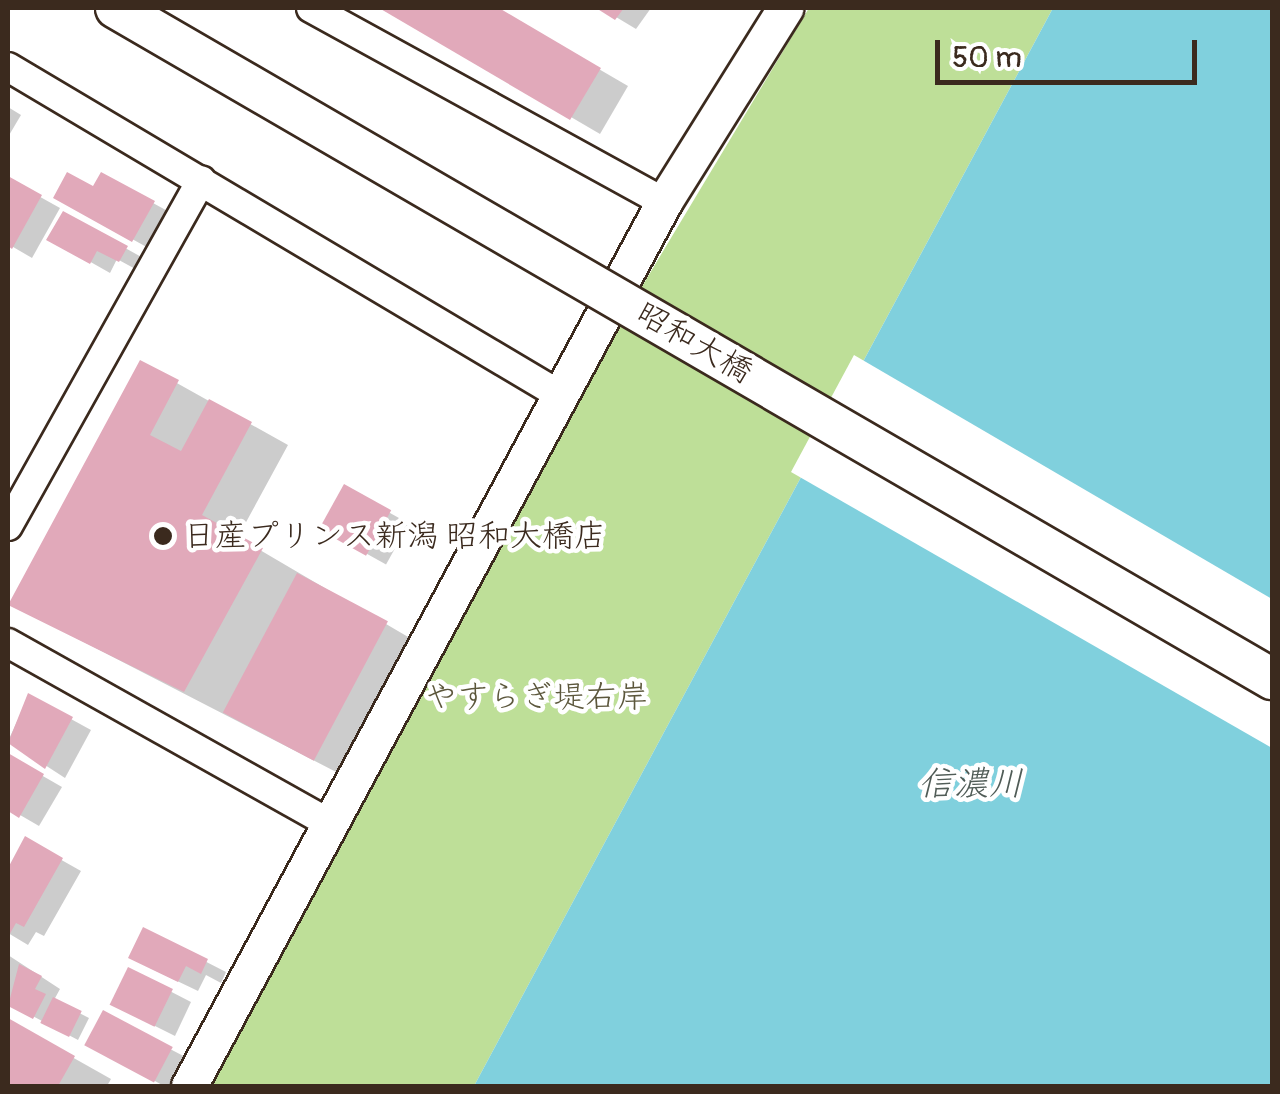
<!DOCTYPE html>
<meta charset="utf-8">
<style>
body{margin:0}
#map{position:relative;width:1280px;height:1094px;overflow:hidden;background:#fff;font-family:Pangolin,"Klee One",sans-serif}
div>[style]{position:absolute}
.green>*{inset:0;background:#bedf98}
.water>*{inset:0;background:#80d0dd}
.pier>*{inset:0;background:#fff}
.shadow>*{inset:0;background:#0003;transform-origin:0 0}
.building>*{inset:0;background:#e1a9ba;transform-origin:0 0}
.roads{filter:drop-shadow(2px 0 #3b2a1e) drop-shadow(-2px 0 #3b2a1e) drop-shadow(0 2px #3b2a1e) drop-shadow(0 -2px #3b2a1e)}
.minor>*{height:28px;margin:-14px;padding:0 14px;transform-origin:14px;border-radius:14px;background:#fff}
.tertiary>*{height:35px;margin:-17.5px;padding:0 17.5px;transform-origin:17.5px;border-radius:17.5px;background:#fff}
.bridges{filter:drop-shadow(2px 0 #3b2a1e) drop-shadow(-2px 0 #3b2a1e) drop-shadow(0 2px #3b2a1e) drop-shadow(0 -2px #3b2a1e)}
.secondary-bridge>*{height:40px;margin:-20px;padding:0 20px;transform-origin:20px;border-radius:20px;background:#fff}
.dots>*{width:28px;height:28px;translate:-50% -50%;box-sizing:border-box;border:5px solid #fff;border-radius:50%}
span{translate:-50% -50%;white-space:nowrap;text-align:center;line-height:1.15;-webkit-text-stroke:9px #fff;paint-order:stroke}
.street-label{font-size:32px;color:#3b2a1e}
.poi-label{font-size:32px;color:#3b2a1e}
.left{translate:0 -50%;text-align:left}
.park-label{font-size:32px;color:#5c573c}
.water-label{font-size:35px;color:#505c57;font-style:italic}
.frame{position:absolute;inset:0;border:10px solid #3b2a1e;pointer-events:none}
.scale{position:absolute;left:935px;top:40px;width:262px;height:45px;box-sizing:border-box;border:5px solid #3b2a1e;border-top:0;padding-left:12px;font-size:30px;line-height:35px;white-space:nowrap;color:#3b2a1e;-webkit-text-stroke:8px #fff;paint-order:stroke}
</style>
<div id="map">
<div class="green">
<div style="clip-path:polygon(809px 8px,1053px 8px,474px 1086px,210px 1086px,548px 443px)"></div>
</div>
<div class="water">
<div style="clip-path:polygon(1053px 8px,1272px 8px,1272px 1086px,474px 1086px)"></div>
</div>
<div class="pier">
<div style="clip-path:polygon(854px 355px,1272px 599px,1272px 748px,791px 472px)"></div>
</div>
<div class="shadow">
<div style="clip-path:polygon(384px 8px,494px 8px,628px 86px,600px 134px)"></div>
<div style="clip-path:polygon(601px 8px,651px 8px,636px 29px)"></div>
<div style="clip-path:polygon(8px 107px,21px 115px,8px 137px)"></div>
<div style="clip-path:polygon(102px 175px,173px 214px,152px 250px,56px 197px,94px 190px)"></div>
<div style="clip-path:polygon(8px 179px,60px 208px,32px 258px,8px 244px)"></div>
<div style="clip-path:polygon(64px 214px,145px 259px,139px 271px,117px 259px,110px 273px,50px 239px)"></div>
<div style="clip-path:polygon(141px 363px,288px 445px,238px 537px,415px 641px,342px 775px,10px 604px)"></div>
<div style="left:345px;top:488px;width:73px;height:47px;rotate:29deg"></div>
<div style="clip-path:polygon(29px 696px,91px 730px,65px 778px,8px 741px)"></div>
<div style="clip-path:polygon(8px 756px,62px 787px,39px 826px,8px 808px)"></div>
<div style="clip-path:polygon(26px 840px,81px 871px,44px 936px,36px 932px,28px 945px,8px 933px,8px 873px)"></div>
<div style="clip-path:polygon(144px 930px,226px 972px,221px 983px,206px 975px,198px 991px,150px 968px)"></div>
<div style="clip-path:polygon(8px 955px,60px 989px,54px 1000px,89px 1018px,78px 1040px,8px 1003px)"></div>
<div style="clip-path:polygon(129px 970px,191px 1002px,175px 1036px,131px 1014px)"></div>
<div style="clip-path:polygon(8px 1021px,111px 1079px,107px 1086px,8px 1086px)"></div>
<div style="clip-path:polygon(88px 1044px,172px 1050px,191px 1060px,176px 1086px,164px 1086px)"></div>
</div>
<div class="building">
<div style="clip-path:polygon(379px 8px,499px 8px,601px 68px,570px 120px)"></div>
<div style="clip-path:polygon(596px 8px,624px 8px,615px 20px)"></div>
<div style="clip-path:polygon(67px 172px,93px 186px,101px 172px,155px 201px,132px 242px,53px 198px)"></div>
<div style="clip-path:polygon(8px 176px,42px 195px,12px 249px,8px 246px)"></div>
<div style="clip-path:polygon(63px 211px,128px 246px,119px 262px,97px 251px,90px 264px,46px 240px)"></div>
<div style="clip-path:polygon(140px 360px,179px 380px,150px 435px,181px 451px,209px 399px,252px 422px,202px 515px,263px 548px,184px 692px,8px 605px)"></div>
<div style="left:344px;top:484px;width:54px;height:52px;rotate:29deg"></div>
<div style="left:297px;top:573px;width:103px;height:158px;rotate:28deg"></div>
<div style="clip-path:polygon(28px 693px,73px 717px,45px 769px,8px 743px)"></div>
<div style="clip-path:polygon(8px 753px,44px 774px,19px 818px,8px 811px)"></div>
<div style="clip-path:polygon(25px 836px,63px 858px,24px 927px,16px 923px,8px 937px,8px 868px)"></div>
<div style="clip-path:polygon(143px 927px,208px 959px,201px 974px,186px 966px,178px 982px,128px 958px)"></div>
<div style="clip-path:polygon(19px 964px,42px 976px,35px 989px,46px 994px,33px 1019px,8px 1006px)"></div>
<div style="left:128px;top:967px;width:50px;height:42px;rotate:26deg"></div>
<div style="left:53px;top:997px;width:32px;height:29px;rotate:26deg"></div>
<div style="left:103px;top:1010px;width:79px;height:40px;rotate:28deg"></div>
<div style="clip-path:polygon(8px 1018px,75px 1056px,58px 1086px,8px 1086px)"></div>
</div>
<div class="roads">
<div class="minor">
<div style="left:311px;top:8px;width:403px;rotate:28.8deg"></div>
<div style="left:8px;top:67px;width:642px;rotate:30.72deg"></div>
<div style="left:8px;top:526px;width:396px;rotate:-60.8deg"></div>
<div style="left:8px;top:643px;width:362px;rotate:29.3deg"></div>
</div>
<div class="tertiary">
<div style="left:189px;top:1086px;width:1004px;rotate:-61.75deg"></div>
<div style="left:664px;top:202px;width:229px;rotate:-58deg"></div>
</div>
</div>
<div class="bridges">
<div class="secondary-bridge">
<div style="left:116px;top:8px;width:1337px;rotate:30.13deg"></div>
</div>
</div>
<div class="dots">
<div style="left:163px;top:536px;background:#3b2a1e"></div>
</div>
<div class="street-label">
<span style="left:694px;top:343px;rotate:30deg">昭和大橋</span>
</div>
<div class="poi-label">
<span class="left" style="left:183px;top:536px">日産プリンス新潟 昭和大橋店</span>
</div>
<div class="park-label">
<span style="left:537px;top:697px">やすらぎ堤右岸</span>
</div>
<div class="water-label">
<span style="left:971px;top:784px">信濃川</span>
</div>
<div class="frame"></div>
<div class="scale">50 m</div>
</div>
